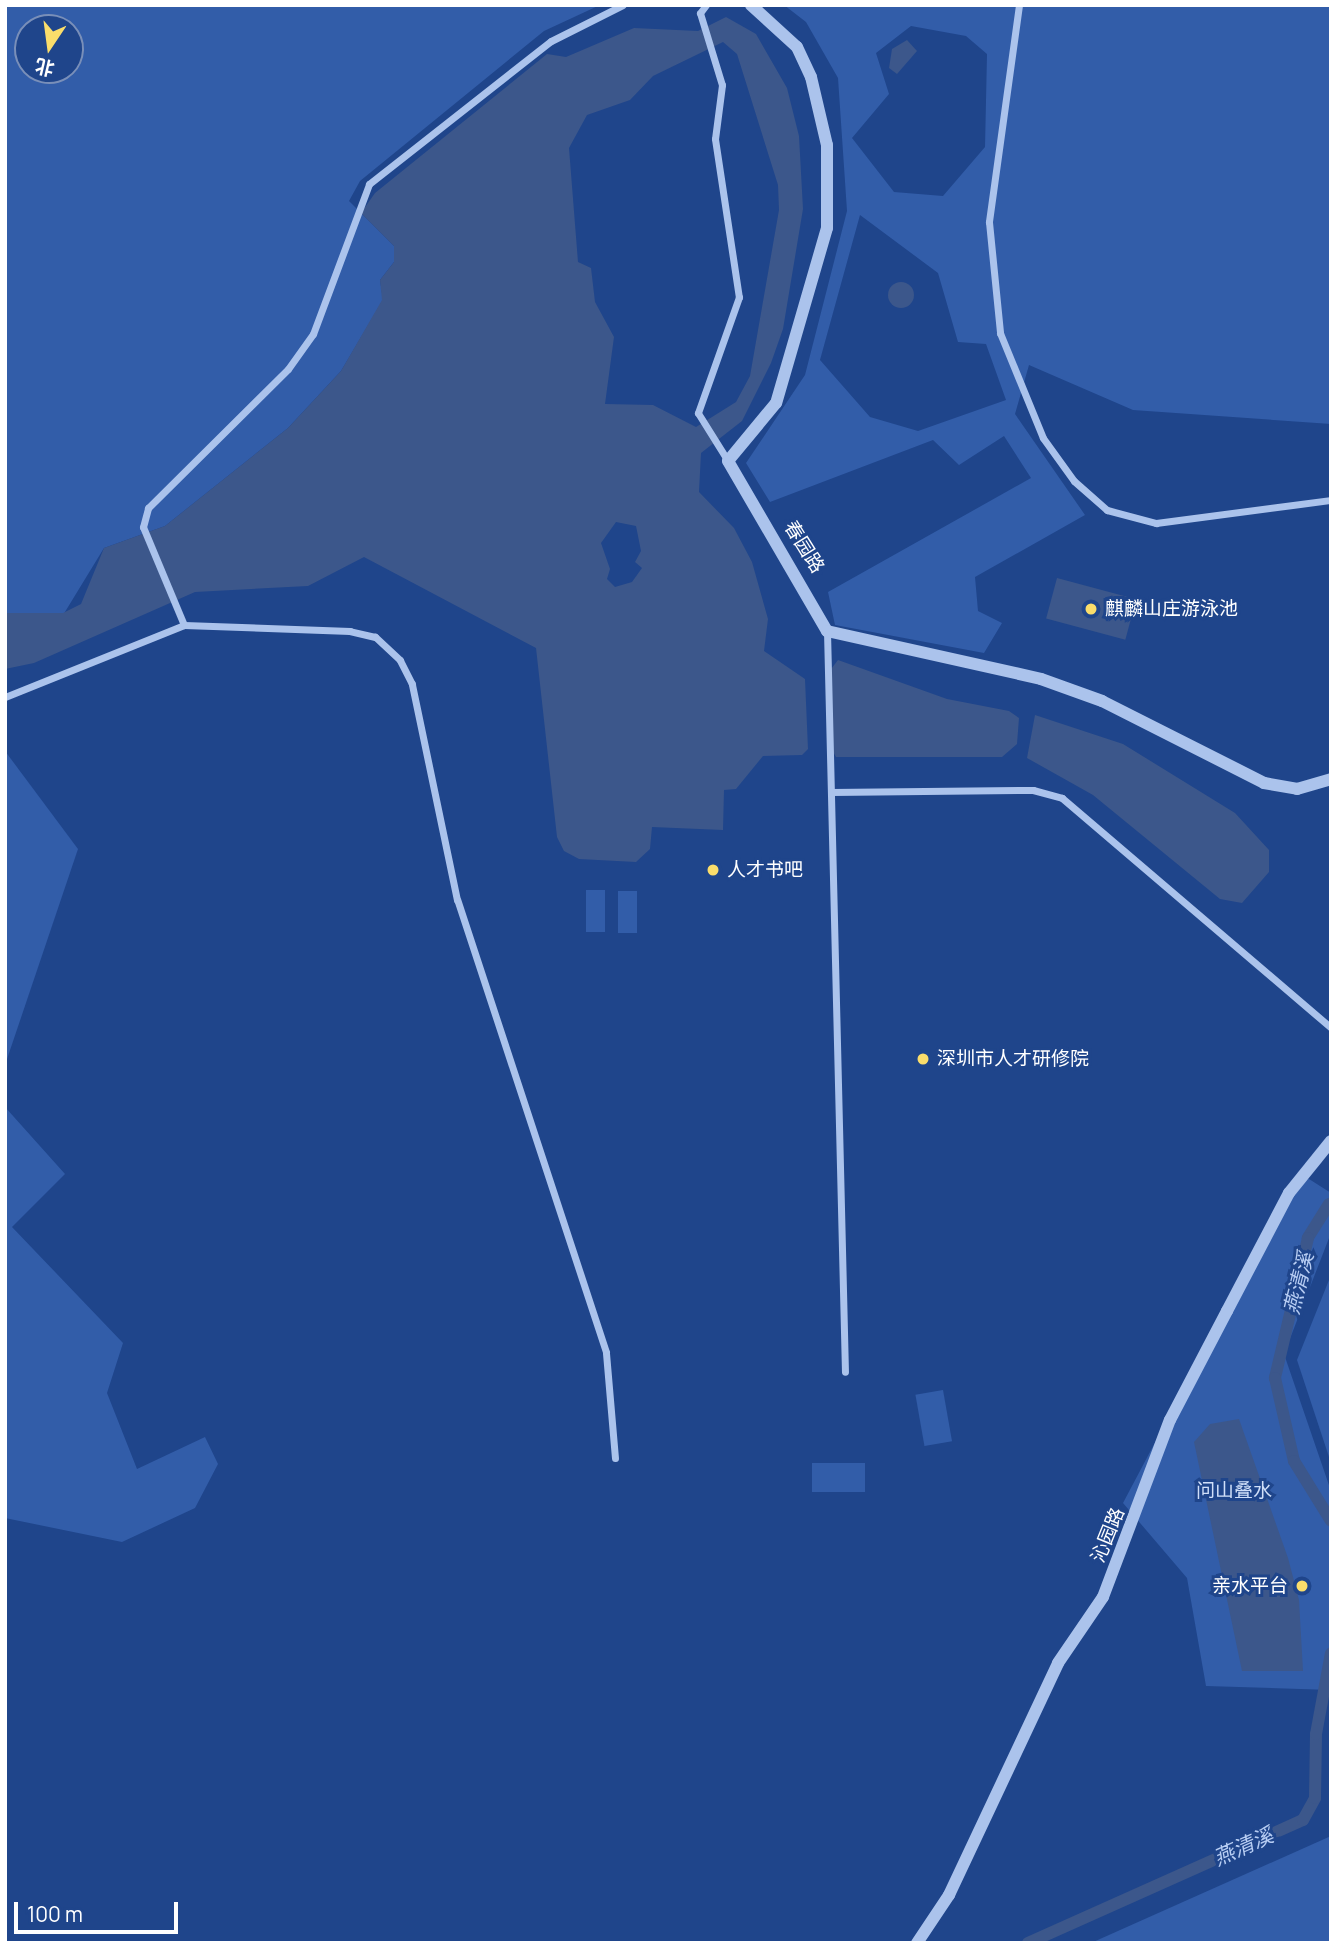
<!DOCTYPE html>
<meta charset="utf-8">
<style>
body{margin:0}
#map{position:relative;width:1336px;height:1948px;overflow:hidden;background:#1f458b;font-family:Manrope,"Noto Sans SC",sans-serif}
div>[style]{position:absolute}
.green>*{inset:0;background:#325da9;transform-origin:0 0}
.water>*{inset:0;background:#3c578b;transform-origin:0 0}
.round{border-radius:50%}
.canal>*{height:12px;margin:-6px;padding:0 6px;transform-origin:6px;border-radius:6px;background:#3c578b}
.minor>*{height:7px;margin:-3.5px;padding:0 3.5px;transform-origin:3.5px;border-radius:3.5px;background:#abc3ec}
.tertiary>*{height:12px;margin:-6px;padding:0 6px;transform-origin:6px;border-radius:6px;background:#abc3ec}
.dots>*{width:19px;height:19px;translate:-50% -50%;box-sizing:border-box;border:4px solid #1f458b;border-radius:50%}
span{translate:-50% -50%;white-space:nowrap;text-align:center;line-height:1.15;-webkit-text-stroke:6px #1f458b;paint-order:stroke}
.street-label{font-size:19px;color:#fff}
.poi-label{font-size:19px;color:#fff}
.left{translate:0 -50%;text-align:left}
.right{translate:-100% -50%;text-align:right}
.park-label{font-size:19px;color:#d0dff9}
.water-label{font-size:21px;color:#b7cdf3;font-style:italic}
.frame{position:absolute;inset:0;border:7px solid #fff;pointer-events:none}
.north{position:absolute;left:14px;top:14px;width:70px;height:70px;box-sizing:border-box;background:#1f458b;border:2px solid #798fb9;border-radius:50%;rotate:193deg;font-size:19px;font-weight:700;line-height:28px;text-align:center;color:#fff}
.north::after{content:'';display:block;margin:auto;width:24px;height:32px;background:#fadd6b;clip-path:polygon(50% 0,100% 100%,50% 72%,0 100%)}
.scale{position:absolute;left:14px;top:1902px;width:164px;height:32px;box-sizing:border-box;border:4px solid #fff;border-top:0;padding-left:9px;font-size:21px;line-height:24px;white-space:nowrap;color:#fff;-webkit-text-stroke:5px #1f458b;paint-order:stroke}
</style>
<div id="map">
<div class="green">
<div style="clip-path:polygon(evenodd,5px 5px,600px 5px,544px 31px,360px 181px,349px 201px,394px 246px,394px 262px,380px 280px,383px 300px,341px 371px,288px 428px,165px 526px,104px 548px,57px 625px,5px 642px,5px 5px,28px 28px,70px 28px,70px 70px,28px 70px,28px 28px)"></div>
<div style="clip-path:polygon(evenodd,784px 5px,1331px 5px,1331px 424px,1133px 410px,1029px 365px,1015px 414px,1085px 515px,975px 577px,978px 611px,1002px 623px,984px 653px,835px 625px,828px 592px,1031px 478px,1004px 436px,959px 465px,933px 440px,770px 502px,746px 463px,805px 375px,847px 211px,838px 78px,806px 22px,784px 5px,911px 26px,966px 36px,987px 54px,985px 147px,943px 196px,894px 192px,852px 138px,889px 94px,876px 53px,911px 26px,784px 5px,860px 215px,938px 273px,958px 342px,986px 344px,1006px 400px,918px 431px,870px 417px,820px 360px,860px 215px)"></div>
<div style="clip-path:polygon(5px 751px,78px 849px,5px 1065px)"></div>
<div style="left:605px;top:890px;width:42px;height:19px;rotate:90deg"></div>
<div style="left:637px;top:891px;width:42px;height:19px;rotate:90deg"></div>
<div style="clip-path:polygon(5px 1107px,65px 1174px,12px 1227px,123px 1343px,107px 1393px,137px 1469px,205px 1437px,218px 1464px,195px 1508px,122px 1542px,5px 1518px)"></div>
<div style="clip-path:polygon(1298px 1172px,1331px 1193px,1331px 1233px,1284px 1354px,1331px 1491px,1331px 1690px,1206px 1686px,1187px 1578px,1123px 1503px)"></div>
<div style="clip-path:polygon(1331px 1275px,1331px 1463px,1297px 1360px)"></div>
<div style="left:943px;top:1390px;width:52px;height:28px;rotate:80deg"></div>
<div style="left:812px;top:1463px;width:53px;height:29px"></div>
<div style="clip-path:polygon(1331px 1836px,1331px 1943px,1091px 1943px)"></div>
</div>
<div class="water">
<div style="clip-path:polygon(evenodd,726px 17px,756px 34px,787px 88px,799px 136px,803px 209px,783px 329px,771px 363px,742px 421px,701px 453px,699px 492px,734px 528px,752px 562px,768px 619px,764px 651px,805px 679px,808px 749px,802px 755px,763px 756px,736px 789px,724px 790px,723px 830px,652px 827px,650px 849px,636px 862px,579px 859px,564px 851px,557px 837px,536px 648px,364px 557px,308px 586px,195px 592px,34px 663px,5px 669px,5px 613px,63px 613px,81px 604px,104px 548px,165px 526px,288px 428px,341px 371px,382px 300px,380px 280px,394px 262px,394px 246px,361px 213px,375px 193px,547px 54px,566px 57px,634px 28px,698px 31px,726px 17px,723px 42px,737px 54px,778px 185px,779px 210px,750px 376px,736px 402px,696px 427px,653px 405px,605px 404px,614px 337px,595px 302px,591px 268px,578px 262px,569px 148px,587px 115px,630px 100px,653px 76px,723px 42px,726px 17px,616px 522px,636px 526px,641px 551px,635px 562px,642px 568px,632px 582px,615px 587px,607px 579px,610px 569px,601px 543px,616px 522px)"></div>
<div style="clip-path:polygon(907px 40px,917px 51px,897px 74px,889px 68px,892px 49px)"></div>
<div class="round" style="left:888px;top:282px;width:26px;height:26px"></div>
<div style="left:1057px;top:578px;width:82px;height:42px;rotate:15deg"></div>
<div style="clip-path:polygon(838px 660px,947px 699px,1009px 711px,1019px 718px,1017px 744px,1002px 757px,836px 757px,829px 745px,828px 673px)"></div>
<div style="clip-path:polygon(1035px 715px,1123px 744px,1235px 813px,1269px 850px,1269px 872px,1242px 903px,1220px 899px,1093px 795px,1027px 758px)"></div>
<div style="clip-path:polygon(1239px 1419px,1288px 1558px,1299px 1600px,1303px 1671px,1242px 1671px,1194px 1442px,1210px 1424px)"></div>
</div>
<div class="canal">
<div style="left:1329px;top:1204px;width:40px;rotate:122deg"></div>
<div style="left:1308px;top:1238px;width:144px;rotate:103.3deg"></div>
<div style="left:1275px;top:1378px;width:85px;rotate:77.1deg"></div>
<div style="left:1294px;top:1461px;width:70px;rotate:58.3deg"></div>
<div style="left:1028px;top:1943px;width:301px;rotate:-24.1deg"></div>
<div style="left:1303px;top:1820px;width:25px;rotate:-61deg"></div>
<div style="left:1315px;top:1798px;width:64px;rotate:-89.1deg"></div>
<div style="left:1316px;top:1734px;width:82px;rotate:-79.5deg"></div>
</div>
<div class="minor">
<div style="left:706px;top:5px;width:10px;rotate:127deg"></div>
<div style="left:700px;top:13px;width:75px;rotate:73deg"></div>
<div style="left:722px;top:85px;width:54px;rotate:97.4deg"></div>
<div style="left:715px;top:139px;width:160px;rotate:81.4deg"></div>
<div style="left:739px;top:297px;width:123px;rotate:109.5deg"></div>
<div style="left:698px;top:413px;width:57px;rotate:58deg"></div>
<div style="left:1019px;top:5px;width:219px;rotate:97.9deg"></div>
<div style="left:989px;top:222px;width:112px;rotate:84.3deg"></div>
<div style="left:1000px;top:333px;width:113px;rotate:67.7deg"></div>
<div style="left:1043px;top:438px;width:53px;rotate:54.2deg"></div>
<div style="left:1074px;top:481px;width:44px;rotate:41.3deg"></div>
<div style="left:1107px;top:510px;width:51px;rotate:14.9deg"></div>
<div style="left:1156px;top:523px;width:177px;rotate:-7.5deg"></div>
<div style="left:827px;top:631px;width:741px;rotate:88.61deg"></div>
<div style="left:5px;top:697px;width:193px;rotate:-21.9deg"></div>
<div style="left:831px;top:792px;width:202px;rotate:-0.6deg"></div>
<div style="left:1033px;top:790px;width:30px;rotate:15deg"></div>
<div style="left:1062px;top:798px;width:354px;rotate:40.5deg"></div>
<div style="left:615px;top:1458px;width:106px;rotate:-94.9deg"></div>
<div style="left:606px;top:1352px;width:476px;rotate:-108.2deg"></div>
<div style="left:457px;top:900px;width:221px;rotate:-101.8deg"></div>
<div style="left:412px;top:684px;width:27px;rotate:-117deg"></div>
<div style="left:400px;top:660px;width:34px;rotate:-137deg"></div>
<div style="left:375px;top:637px;width:26px;rotate:-167deg"></div>
<div style="left:350px;top:631px;width:166px;rotate:-177.9deg"></div>
<div style="left:184px;top:625px;width:106px;rotate:-112.7deg"></div>
<div style="left:143px;top:527px;width:20px;rotate:-75deg"></div>
<div style="left:148px;top:508px;width:197px;rotate:-44.8deg"></div>
<div style="left:288px;top:369px;width:43px;rotate:-54.5deg"></div>
<div style="left:313px;top:334px;width:160px;rotate:-69.5deg"></div>
<div style="left:369px;top:184px;width:231px;rotate:-38.2deg"></div>
<div style="left:551px;top:41px;width:80px;rotate:-26.6deg"></div>
</div>
<div class="tertiary">
<div style="left:751px;top:5px;width:62px;rotate:42.4deg"></div>
<div style="left:797px;top:47px;width:33px;rotate:65deg"></div>
<div style="left:811px;top:77px;width:70px;rotate:76.8deg"></div>
<div style="left:827px;top:145px;width:83px;rotate:90deg"></div>
<div style="left:827px;top:228px;width:182px;rotate:106.2deg"></div>
<div style="left:776px;top:403px;width:75px;rotate:129.6deg"></div>
<div style="left:728px;top:461px;width:197px;rotate:59.8deg"></div>
<div style="left:827px;top:631px;width:219px;rotate:12.6deg"></div>
<div style="left:1041px;top:679px;width:65px;rotate:19.8deg"></div>
<div style="left:1102px;top:701px;width:182px;rotate:26.8deg"></div>
<div style="left:1264px;top:783px;width:34px;rotate:10deg"></div>
<div style="left:1297px;top:789px;width:35px;rotate:-16deg"></div>
<div style="left:917px;top:1943px;width:58px;rotate:-56.3deg"></div>
<div style="left:949px;top:1895px;width:256px;rotate:-64.8deg"></div>
<div style="left:1058px;top:1663px;width:80px;rotate:-55.7deg"></div>
<div style="left:1103px;top:1597px;width:189px;rotate:-69.3deg"></div>
<div style="left:1170px;top:1420px;width:123px;rotate:-62.4deg"></div>
<div style="left:1227px;top:1311px;width:133px;rotate:-62.3deg"></div>
<div style="left:1289px;top:1193px;width:67px;rotate:-51.1deg"></div>
</div>
<div class="dots">
<div style="left:1091px;top:609px;background:#fadd6b"></div>
<div style="left:713px;top:870px;background:#fadd6b"></div>
<div style="left:923px;top:1059px;background:#fadd6b"></div>
<div style="left:1302px;top:1586px;background:#fadd6b"></div>
</div>
<div class="street-label">
<span style="left:804px;top:547px;rotate:58deg">春园路</span>
<span style="left:1108px;top:1535px;rotate:-68deg">沁园路</span>
</div>
<div class="poi-label">
<span class="left" style="left:1105px;top:609px">麒麟山庄游泳池</span>
<span class="left" style="left:727px;top:870px">人才书吧</span>
<span class="left" style="left:937px;top:1059px">深圳市人才研修院</span>
<span class="right" style="left:1288px;top:1586px">亲水平台</span>
</div>
<div class="park-label">
<span style="left:1234px;top:1491px">问山叠水</span>
</div>
<div class="water-label">
<span style="left:1298px;top:1283px;rotate:-76deg">燕清溪</span>
<span style="left:1243px;top:1846px;rotate:-24deg">燕清溪</span>
</div>
<div class="frame"></div>
<div class="north">北</div>
<div class="scale">100 m</div>
</div>
